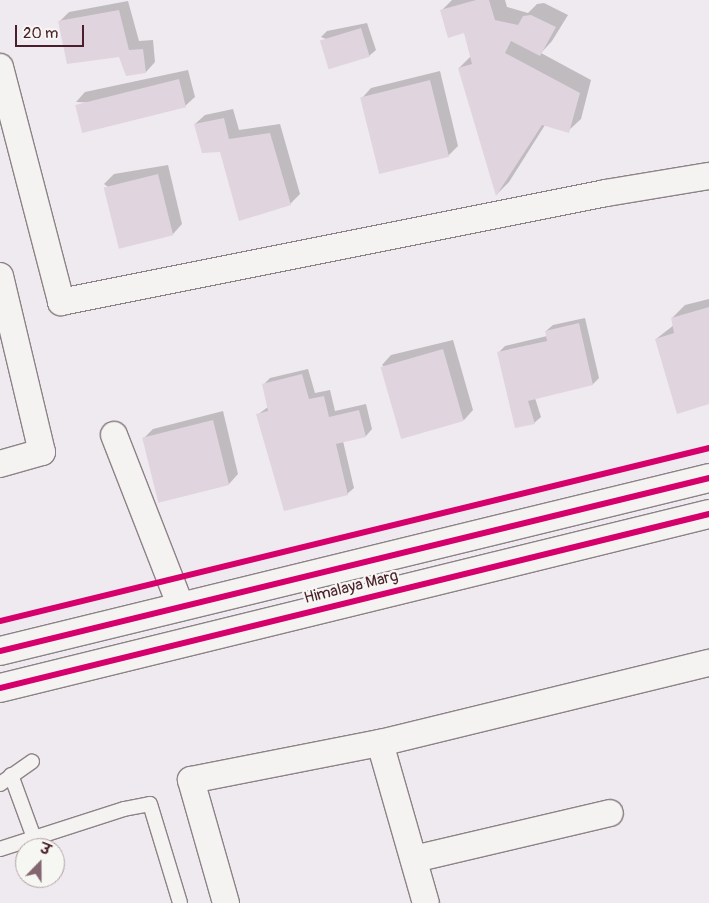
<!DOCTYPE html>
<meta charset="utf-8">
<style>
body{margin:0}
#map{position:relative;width:709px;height:903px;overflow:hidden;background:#efeaef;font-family:Pangolin,"Playpen Sans Deva",sans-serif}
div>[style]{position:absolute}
.shadow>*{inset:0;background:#0003}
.building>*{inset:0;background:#e0d4df;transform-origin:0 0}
.roads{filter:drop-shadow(1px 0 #8d8286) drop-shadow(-1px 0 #8d8286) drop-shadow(0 1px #8d8286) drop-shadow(0 -1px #8d8286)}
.lane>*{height:14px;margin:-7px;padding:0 7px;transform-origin:7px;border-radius:7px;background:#f4f3f2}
.street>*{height:26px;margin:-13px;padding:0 13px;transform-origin:13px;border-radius:13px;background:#f4f3f2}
.secondary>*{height:28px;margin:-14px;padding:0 14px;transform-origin:14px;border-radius:14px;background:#f4f3f2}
.cycleway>*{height:6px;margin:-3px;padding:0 3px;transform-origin:3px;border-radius:3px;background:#d6006c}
span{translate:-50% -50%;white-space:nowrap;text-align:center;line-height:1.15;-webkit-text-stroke:4.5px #f6f6f2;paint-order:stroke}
.street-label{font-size:16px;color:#4a1f2b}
.north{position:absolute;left:15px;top:838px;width:50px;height:50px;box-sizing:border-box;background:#f6f6f2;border:1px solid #b1a0a2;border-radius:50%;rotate:22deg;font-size:14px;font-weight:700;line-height:20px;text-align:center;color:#4a1f2b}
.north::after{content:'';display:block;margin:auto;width:18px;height:22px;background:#846670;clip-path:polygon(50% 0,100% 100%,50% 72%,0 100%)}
.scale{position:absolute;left:15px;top:25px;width:69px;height:22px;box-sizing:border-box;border:2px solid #4a1f2b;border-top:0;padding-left:6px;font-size:15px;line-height:18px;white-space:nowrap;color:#4a1f2b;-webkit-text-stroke:4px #f6f6f2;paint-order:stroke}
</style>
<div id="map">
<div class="shadow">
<div style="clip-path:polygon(452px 0,505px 0,507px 7px,528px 13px,537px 4px,544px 3px,568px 15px,552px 41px,541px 53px,591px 80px,581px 119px,568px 131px,545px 125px,509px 182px,497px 194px,459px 68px,471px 56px,464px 31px,441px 11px)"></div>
<div style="clip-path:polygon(128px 1px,139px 41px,153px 40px,155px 62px,146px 72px,59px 22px,69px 12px)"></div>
<div style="clip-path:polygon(367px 23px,376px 50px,369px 56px,321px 37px,327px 31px)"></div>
<div style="clip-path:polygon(188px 70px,195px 97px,185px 106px,76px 102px,85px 92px)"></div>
<div style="clip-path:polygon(440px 71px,458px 146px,448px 156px,362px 98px,371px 88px)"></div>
<div style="clip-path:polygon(233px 109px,239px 130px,280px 124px,300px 194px,290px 204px,221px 151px,195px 124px,205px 115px)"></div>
<div style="clip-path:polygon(168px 165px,182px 224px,173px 234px,104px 184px,114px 174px)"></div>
<div style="clip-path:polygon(709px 299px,709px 402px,656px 339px,674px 325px,672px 318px,685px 305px)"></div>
<div style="clip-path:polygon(585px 318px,599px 378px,593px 384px,535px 398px,541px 417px,534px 423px,499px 352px,505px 346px,547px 336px,546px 331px,553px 325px)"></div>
<div style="clip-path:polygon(453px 340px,473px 410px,464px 420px,382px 365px,391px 355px)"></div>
<div style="clip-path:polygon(308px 369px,315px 393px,330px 390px,335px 411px,366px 404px,372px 429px,366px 436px,343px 441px,354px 488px,347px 494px,257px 415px,268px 407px,264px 384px,270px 378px)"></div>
<div style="clip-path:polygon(223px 411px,238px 474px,229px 484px,143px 439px,153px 429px)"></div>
</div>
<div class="building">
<div style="clip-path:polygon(476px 0,489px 0,495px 20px,518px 25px,523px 16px,531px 15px,556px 27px,540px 56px,511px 41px,505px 53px,580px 93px,569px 133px,542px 125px,496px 196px,458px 68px,472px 64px,464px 33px,448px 38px,440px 10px)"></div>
<div style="clip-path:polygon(119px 10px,129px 50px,143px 49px,146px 73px,126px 76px,119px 57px,67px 64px,58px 21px)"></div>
<div style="left:361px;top:28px;width:30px;height:43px;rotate:73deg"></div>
<div style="left:179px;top:79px;width:29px;height:107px;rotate:76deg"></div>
<div style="left:430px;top:80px;width:79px;height:72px;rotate:76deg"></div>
<div style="clip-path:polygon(224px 118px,229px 139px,270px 133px,291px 205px,239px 221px,220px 152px,202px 153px,194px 124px)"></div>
<div style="left:158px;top:174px;width:63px;height:56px;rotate:76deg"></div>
<div style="clip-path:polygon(709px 307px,709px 404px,677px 414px,655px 339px,674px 333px,671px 318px)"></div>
<div style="clip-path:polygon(579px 323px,593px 385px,528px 401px,535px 424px,515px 428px,497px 352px,547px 341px,545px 331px)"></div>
<div style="left:443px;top:349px;width:75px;height:65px;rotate:74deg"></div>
<div style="clip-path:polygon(302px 374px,309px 399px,324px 396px,329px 417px,359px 410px,366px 437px,336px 444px,348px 495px,284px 511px,256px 414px,268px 411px,262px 384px)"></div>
<div style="left:213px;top:420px;width:67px;height:73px;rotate:76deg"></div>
</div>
<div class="roads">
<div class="lane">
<div style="left:11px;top:775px;width:67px;rotate:69.9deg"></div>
<div style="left:0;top:784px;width:39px;rotate:-35deg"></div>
<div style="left:0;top:849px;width:130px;rotate:-17.9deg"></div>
<div style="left:124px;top:809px;width:26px;rotate:-11deg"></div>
<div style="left:150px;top:804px;width:103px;rotate:73.1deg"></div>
</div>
<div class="street">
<div style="left:0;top:67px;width:243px;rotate:75.4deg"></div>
<div style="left:61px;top:302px;width:556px;rotate:-11.31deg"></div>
<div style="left:606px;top:193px;width:104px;rotate:-9.4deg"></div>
<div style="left:0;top:276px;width:181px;rotate:76.6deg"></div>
<div style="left:42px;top:452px;width:44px;rotate:164.1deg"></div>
<div style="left:114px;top:435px;width:185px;rotate:68.7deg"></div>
<div style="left:380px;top:743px;width:166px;rotate:74deg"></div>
<div style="left:414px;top:859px;width:201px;rotate:-13.2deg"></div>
<div style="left:226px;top:903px;width:128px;rotate:-105.9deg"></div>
<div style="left:191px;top:780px;width:193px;rotate:-11.1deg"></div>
<div style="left:380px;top:743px;width:339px;rotate:-13.7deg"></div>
</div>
<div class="secondary">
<div style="left:0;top:651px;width:730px;rotate:-13.71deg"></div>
<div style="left:0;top:688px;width:730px;rotate:-13.79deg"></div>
</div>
</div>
<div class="cycleway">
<div style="left:0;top:621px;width:730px;rotate:-13.71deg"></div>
<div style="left:0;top:651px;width:730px;rotate:-13.71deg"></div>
<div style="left:0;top:688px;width:730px;rotate:-13.79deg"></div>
</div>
<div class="street-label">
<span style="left:351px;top:587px;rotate:-14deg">Himalaya Marg</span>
</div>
<div class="north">उ</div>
<div class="scale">20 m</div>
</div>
